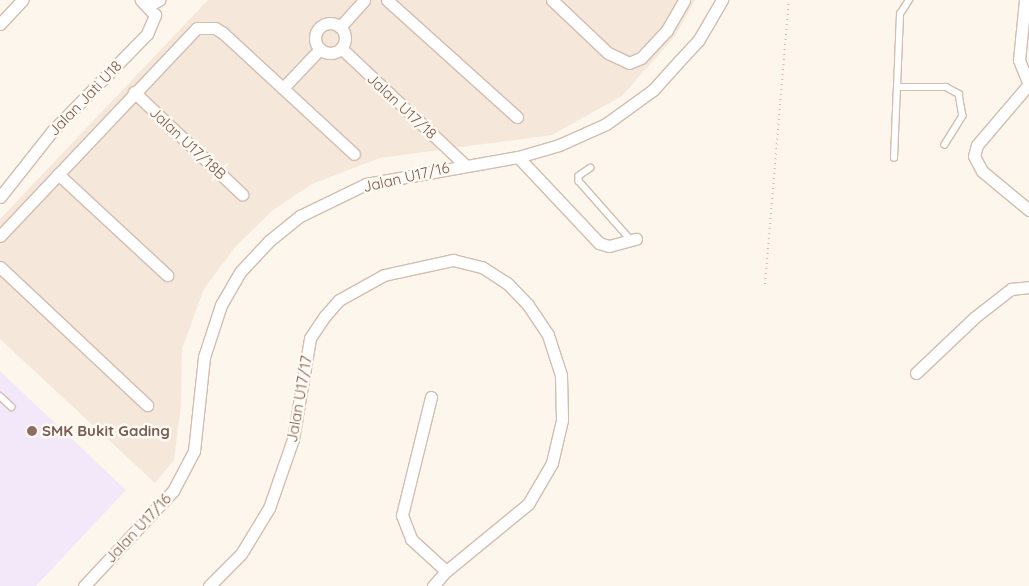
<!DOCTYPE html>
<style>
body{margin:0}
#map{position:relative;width:1029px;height:586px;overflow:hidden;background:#fdf6ec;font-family:Quicksand,sans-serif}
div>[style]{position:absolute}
.residential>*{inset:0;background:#f5e8da}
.education>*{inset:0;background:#f3e8fa}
.path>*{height:2px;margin-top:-1px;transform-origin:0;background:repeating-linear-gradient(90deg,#d9b8a5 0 1px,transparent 0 5px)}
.roads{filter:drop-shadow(1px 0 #d1beb0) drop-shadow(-1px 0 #d1beb0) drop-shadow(0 1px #d1beb0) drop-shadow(0 -1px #d1beb0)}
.lane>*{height:5.5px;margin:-2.75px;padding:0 2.75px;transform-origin:2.75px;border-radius:2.75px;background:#fff}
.street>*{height:11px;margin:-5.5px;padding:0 5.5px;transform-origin:5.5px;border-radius:5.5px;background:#fff}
.street>.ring{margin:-5.5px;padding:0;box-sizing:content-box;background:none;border:11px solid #fff;border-radius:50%}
.dots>*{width:14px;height:14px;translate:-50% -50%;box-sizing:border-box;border:2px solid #fffaf3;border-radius:50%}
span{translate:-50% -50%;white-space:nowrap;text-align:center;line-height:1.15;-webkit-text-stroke:5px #fffaf3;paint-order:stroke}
.street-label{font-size:15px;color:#7a5c4d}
.education-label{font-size:15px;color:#785e54;font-weight:700}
.left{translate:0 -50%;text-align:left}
</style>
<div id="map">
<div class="residential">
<div style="clip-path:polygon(208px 0,695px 0,675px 36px,622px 96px,552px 135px,380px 158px,312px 184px,273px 210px,236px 246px,204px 289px,182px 349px,181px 405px,174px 460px,155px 483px,0 339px,0 219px)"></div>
</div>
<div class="education">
<div style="clip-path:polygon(0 371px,126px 490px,36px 586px,0 586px)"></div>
</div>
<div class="path">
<div style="left:765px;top:284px;width:285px;rotate:-85.2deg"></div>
</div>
<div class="roads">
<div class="lane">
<div style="left:897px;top:87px;width:49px"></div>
<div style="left:946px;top:87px;width:15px;rotate:28deg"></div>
<div style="left:959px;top:94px;width:22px;rotate:80deg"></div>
<div style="left:963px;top:116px;width:34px;rotate:122deg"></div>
<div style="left:894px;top:158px;width:144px;rotate:-87.6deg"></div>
<div style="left:900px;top:14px;width:17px;rotate:-57deg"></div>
<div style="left:591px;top:168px;width:14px;rotate:146deg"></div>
<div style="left:579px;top:176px;width:5px;rotate:90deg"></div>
<div style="left:579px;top:181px;width:79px;rotate:48.6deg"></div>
<div style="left:0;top:396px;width:16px;rotate:43deg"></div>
</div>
<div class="street">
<div style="left:387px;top:0;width:175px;rotate:42deg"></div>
<div style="left:552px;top:0;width:77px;rotate:43.4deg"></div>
<div style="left:608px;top:53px;width:23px;rotate:25deg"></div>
<div style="left:629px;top:63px;width:13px;rotate:-23deg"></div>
<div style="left:641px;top:58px;width:38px;rotate:-47deg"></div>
<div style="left:667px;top:30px;width:34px;rotate:-60deg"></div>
<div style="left:1025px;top:0;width:60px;rotate:95.7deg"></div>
<div style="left:1019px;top:60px;width:27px;rotate:68deg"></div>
<div style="left:148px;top:6px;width:13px;rotate:-29deg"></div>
<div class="ring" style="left:315px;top:23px;width:19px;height:19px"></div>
<div style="left:0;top:24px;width:33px;rotate:-47deg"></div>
<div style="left:340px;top:27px;width:36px;rotate:-48deg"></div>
<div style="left:341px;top:48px;width:169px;rotate:43.3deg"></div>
<div style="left:1029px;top:84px;width:80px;rotate:130.4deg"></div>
<div style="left:977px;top:145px;width:11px;rotate:105deg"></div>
<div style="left:974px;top:156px;width:17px;rotate:62deg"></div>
<div style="left:982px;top:171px;width:61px;rotate:39.7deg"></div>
<div style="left:283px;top:88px;width:54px;rotate:-46.5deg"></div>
<div style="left:134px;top:92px;width:149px;rotate:43.4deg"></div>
<div style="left:518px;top:157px;width:118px;rotate:46.7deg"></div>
<div style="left:599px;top:243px;width:10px;rotate:17deg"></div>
<div style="left:609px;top:246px;width:28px;rotate:-15deg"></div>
<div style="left:58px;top:174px;width:149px;rotate:42.8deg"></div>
<div style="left:0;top:197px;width:85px;rotate:-51.7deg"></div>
<div style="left:53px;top:130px;width:134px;rotate:-45.6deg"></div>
<div style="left:147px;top:34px;width:21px;rotate:-67deg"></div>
<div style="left:155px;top:15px;width:21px;rotate:-133deg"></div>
<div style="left:0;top:236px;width:286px;rotate:-46.6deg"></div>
<div style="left:197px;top:28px;width:18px"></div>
<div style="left:215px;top:28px;width:9px;rotate:32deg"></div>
<div style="left:223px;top:33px;width:178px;rotate:42.7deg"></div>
<div style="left:0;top:267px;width:202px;rotate:43.2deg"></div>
<div style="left:916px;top:373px;width:81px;rotate:-43.5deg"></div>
<div style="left:975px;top:317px;width:46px;rotate:-37.9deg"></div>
<div style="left:1011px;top:289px;width:18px;rotate:-6deg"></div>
<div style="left:431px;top:397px;width:122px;rotate:103.8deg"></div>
<div style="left:402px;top:515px;width:26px;rotate:69deg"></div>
<div style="left:411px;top:539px;width:47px;rotate:42.4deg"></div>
<div style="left:84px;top:586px;width:130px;rotate:-46.9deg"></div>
<div style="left:173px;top:491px;width:45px;rotate:-62.3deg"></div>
<div style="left:194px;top:451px;width:95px;rotate:-83.9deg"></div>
<div style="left:204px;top:357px;width:55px;rotate:-71.9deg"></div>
<div style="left:221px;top:305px;width:39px;rotate:-60deg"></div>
<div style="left:241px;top:271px;width:41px;rotate:-47deg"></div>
<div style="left:269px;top:241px;width:40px;rotate:-39deg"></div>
<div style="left:300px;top:216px;width:73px;rotate:-25.9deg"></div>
<div style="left:366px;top:184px;width:154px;rotate:-10.1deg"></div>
<div style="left:518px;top:157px;width:43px;rotate:-16.3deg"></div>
<div style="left:559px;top:145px;width:51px;rotate:-24.1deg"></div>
<div style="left:606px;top:124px;width:58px;rotate:-35.9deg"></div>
<div style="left:653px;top:90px;width:40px;rotate:-48deg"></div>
<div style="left:680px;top:60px;width:26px;rotate:-47deg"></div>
<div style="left:698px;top:41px;width:48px;rotate:-59.7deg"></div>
<div style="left:209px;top:586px;width:45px;rotate:-45deg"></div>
<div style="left:241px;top:554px;width:54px;rotate:-58.7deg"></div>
<div style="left:269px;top:508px;width:73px;rotate:-70.8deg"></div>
<div style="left:293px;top:439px;width:102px;rotate:-80.4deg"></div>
<div style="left:310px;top:338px;width:27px;rotate:-56deg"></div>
<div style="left:325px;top:316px;width:21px;rotate:-49deg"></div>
<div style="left:339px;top:300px;width:51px;rotate:-29.1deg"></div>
<div style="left:384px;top:275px;width:71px;rotate:-12.3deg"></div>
<div style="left:453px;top:260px;width:30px;rotate:14deg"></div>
<div style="left:482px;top:267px;width:30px;rotate:33deg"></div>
<div style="left:507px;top:283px;width:30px;rotate:46deg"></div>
<div style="left:528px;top:305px;width:36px;rotate:56deg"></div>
<div style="left:548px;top:335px;width:42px;rotate:72deg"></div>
<div style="left:561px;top:375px;width:45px;rotate:88.7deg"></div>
<div style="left:562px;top:420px;width:44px;rotate:103.1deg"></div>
<div style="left:552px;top:463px;width:48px;rotate:120.3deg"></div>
<div style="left:528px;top:504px;width:106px;rotate:140.7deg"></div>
<div style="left:446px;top:571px;width:20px;rotate:131deg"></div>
</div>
</div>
<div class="dots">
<div style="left:32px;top:431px;background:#8d6e63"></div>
</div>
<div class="street-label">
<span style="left:85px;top:98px;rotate:-46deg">Jalan Jati U18</span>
<span style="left:402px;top:106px;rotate:43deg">Jalan U17/18</span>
<span style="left:188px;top:143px;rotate:43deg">Jalan U17/18B</span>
<span style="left:406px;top:177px;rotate:-13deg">Jalan U17/16</span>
<span style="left:299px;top:399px;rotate:-80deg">Jalan U17/17</span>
<span style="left:138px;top:528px;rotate:-47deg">Jalan U17/16</span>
</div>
<div class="education-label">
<span class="left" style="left:42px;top:431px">SMK Bukit Gading</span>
</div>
</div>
